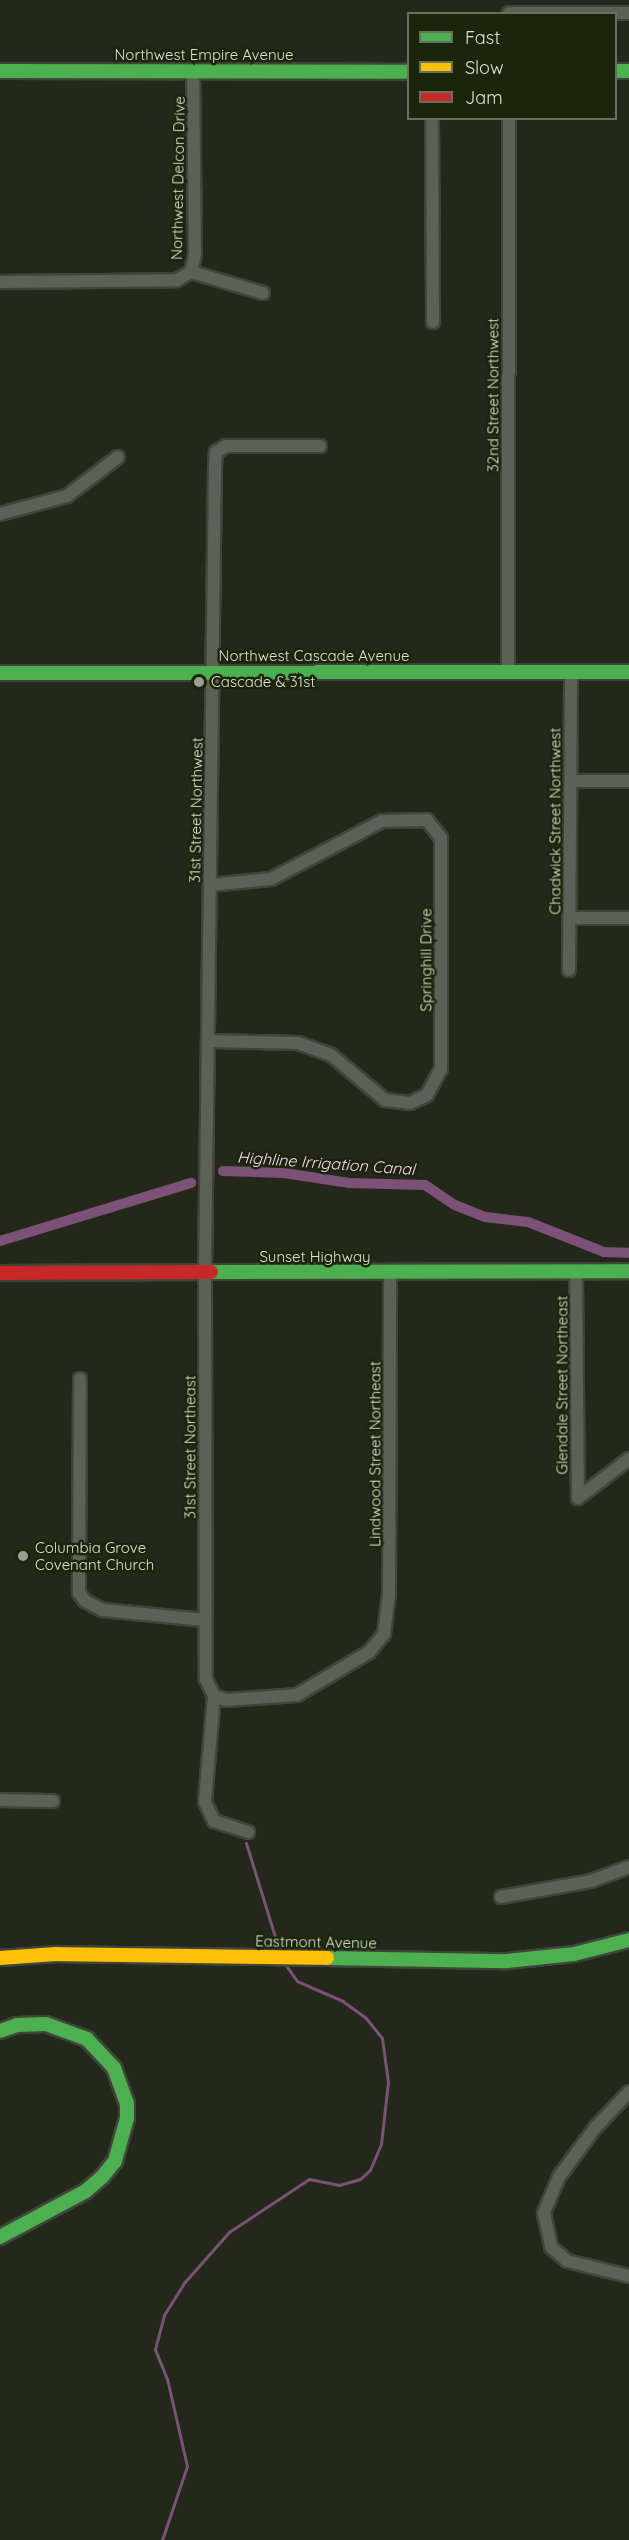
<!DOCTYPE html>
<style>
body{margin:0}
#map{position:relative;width:629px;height:2540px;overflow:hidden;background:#23281b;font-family:Quicksand,sans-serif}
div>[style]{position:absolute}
.stream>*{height:3px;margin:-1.5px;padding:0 1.5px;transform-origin:1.5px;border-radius:1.5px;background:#7c5177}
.canal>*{height:10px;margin:-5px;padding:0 5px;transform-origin:5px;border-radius:5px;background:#7c5177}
.roads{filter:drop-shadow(2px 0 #3f4539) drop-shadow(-2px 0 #3f4539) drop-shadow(0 2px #3f4539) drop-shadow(0 -2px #3f4539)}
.street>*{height:12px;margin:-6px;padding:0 6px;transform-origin:6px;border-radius:6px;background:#5c6056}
.fast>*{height:14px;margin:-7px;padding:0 7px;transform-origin:7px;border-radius:7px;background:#4caf50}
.slow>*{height:14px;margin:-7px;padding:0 7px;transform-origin:7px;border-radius:7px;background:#ffc107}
.jam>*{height:14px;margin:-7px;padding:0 7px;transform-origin:7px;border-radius:7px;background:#c62828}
.dots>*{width:16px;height:16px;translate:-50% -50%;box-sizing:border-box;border:3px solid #1b250b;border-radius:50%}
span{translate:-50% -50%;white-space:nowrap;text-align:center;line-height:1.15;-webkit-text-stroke:5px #1b250b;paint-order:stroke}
.street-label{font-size:15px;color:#dae1d1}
.poi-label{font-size:15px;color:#dae1d1}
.left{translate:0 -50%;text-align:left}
.water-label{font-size:16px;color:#ffd2f9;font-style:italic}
.legend{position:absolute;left:407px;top:12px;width:210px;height:108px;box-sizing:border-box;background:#1b250b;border:2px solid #67705a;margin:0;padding:8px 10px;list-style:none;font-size:18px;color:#dae1d1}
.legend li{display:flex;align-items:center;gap:12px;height:30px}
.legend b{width:30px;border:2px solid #67705a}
</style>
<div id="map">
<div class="stream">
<div style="left:246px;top:1843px;width:115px;rotate:72.8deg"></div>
<div style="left:162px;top:2540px;width:78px;rotate:-71.3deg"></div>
<div style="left:187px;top:2466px;width:89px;rotate:-102.9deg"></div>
<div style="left:167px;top:2379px;width:32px;rotate:-112deg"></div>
<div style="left:155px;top:2349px;width:35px;rotate:-75deg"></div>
<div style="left:164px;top:2315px;width:36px;rotate:-58deg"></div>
<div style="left:183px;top:2284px;width:69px;rotate:-48.5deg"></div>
<div style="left:229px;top:2232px;width:96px;rotate:-33.5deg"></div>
<div style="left:309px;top:2179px;width:31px;rotate:11deg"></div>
<div style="left:339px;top:2185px;width:22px;rotate:-16deg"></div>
<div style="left:360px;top:2179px;width:13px;rotate:-42deg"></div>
<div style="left:370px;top:2170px;width:28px;rotate:-67deg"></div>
<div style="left:381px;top:2144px;width:62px;rotate:-83.6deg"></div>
<div style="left:388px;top:2082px;width:44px;rotate:-97.8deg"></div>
<div style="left:382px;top:2038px;width:26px;rotate:-129deg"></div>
<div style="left:366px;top:2018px;width:29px;rotate:-144deg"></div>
<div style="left:343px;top:2001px;width:50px;rotate:-156.5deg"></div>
<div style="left:297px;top:1981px;width:21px;rotate:-125deg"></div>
</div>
<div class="canal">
<div style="left:223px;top:1171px;width:61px;rotate:1.9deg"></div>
<div style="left:284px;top:1173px;width:66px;rotate:8.7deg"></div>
<div style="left:349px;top:1183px;width:76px;rotate:1.5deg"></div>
<div style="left:425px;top:1185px;width:36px;rotate:34deg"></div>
<div style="left:455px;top:1205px;width:32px;rotate:22deg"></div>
<div style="left:485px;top:1217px;width:43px;rotate:6.6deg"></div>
<div style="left:528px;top:1222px;width:82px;rotate:21.5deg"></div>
<div style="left:604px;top:1252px;width:25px;rotate:2deg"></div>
<div style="left:0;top:1241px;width:200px;rotate:-16.9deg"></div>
</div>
<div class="roads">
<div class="street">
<div style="left:509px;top:13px;width:120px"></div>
<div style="left:432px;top:118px;width:204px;rotate:89.7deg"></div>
<div style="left:191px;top:272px;width:75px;rotate:16.3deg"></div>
<div style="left:0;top:282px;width:177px;rotate:-0.6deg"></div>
<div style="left:177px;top:280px;width:16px;rotate:-30deg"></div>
<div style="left:191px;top:272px;width:18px;rotate:-77deg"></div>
<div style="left:195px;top:254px;width:183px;rotate:-90.6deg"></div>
<div style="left:320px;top:446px;width:94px;rotate:180deg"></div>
<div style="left:226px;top:446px;width:12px;rotate:149deg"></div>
<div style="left:216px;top:452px;width:13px;rotate:94deg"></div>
<div style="left:215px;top:465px;width:809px;rotate:90.71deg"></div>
<div style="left:205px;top:1274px;width:405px;rotate:89.9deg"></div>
<div style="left:206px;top:1679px;width:19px;rotate:65deg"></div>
<div style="left:214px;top:1696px;width:13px;rotate:18deg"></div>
<div style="left:226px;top:1700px;width:71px;rotate:-4deg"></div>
<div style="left:297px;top:1695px;width:84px;rotate:-30.8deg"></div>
<div style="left:369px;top:1652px;width:23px;rotate:-50deg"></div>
<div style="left:384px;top:1634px;width:39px;rotate:-83deg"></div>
<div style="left:389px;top:1595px;width:321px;rotate:-89.8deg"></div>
<div style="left:0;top:514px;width:69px;rotate:-15deg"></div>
<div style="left:67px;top:496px;width:64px;rotate:-37.4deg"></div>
<div style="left:508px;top:672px;width:554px;rotate:-89.9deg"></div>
<div style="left:572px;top:781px;width:57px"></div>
<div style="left:570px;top:918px;width:59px"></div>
<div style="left:569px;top:970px;width:299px;rotate:-89.6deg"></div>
<div style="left:208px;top:1041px;width:90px;rotate:1.3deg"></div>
<div style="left:298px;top:1043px;width:35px;rotate:20deg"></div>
<div style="left:331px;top:1055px;width:70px;rotate:39.8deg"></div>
<div style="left:385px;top:1100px;width:25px;rotate:7deg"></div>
<div style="left:410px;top:1103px;width:19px;rotate:-25deg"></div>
<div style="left:427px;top:1095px;width:30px;rotate:-62deg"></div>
<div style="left:441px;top:1069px;width:231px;rotate:-90deg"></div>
<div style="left:441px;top:838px;width:23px;rotate:-128deg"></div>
<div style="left:427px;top:820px;width:45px;rotate:178.7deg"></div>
<div style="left:382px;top:821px;width:125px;rotate:152.4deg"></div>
<div style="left:271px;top:879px;width:61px;rotate:174.4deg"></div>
<div style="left:576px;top:1272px;width:226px;rotate:89.5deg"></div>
<div style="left:80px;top:1379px;width:214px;rotate:90.3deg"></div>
<div style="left:79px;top:1593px;width:10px;rotate:53deg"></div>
<div style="left:85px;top:1601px;width:20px;rotate:27deg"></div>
<div style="left:103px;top:1610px;width:102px;rotate:5.6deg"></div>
<div style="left:578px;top:1498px;width:64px;rotate:-37.4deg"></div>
<div style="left:214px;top:1696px;width:106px;rotate:94.9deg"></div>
<div style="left:205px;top:1802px;width:21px;rotate:65deg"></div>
<div style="left:214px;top:1821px;width:36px;rotate:18deg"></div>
<div style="left:0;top:1800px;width:53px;rotate:1.1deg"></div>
<div style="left:501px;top:1897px;width:91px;rotate:-10.1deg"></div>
<div style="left:591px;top:1881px;width:40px;rotate:-20.2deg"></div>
<div style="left:629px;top:2092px;width:50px;rotate:133.4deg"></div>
<div style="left:595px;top:2128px;width:61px;rotate:126.3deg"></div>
<div style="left:559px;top:2177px;width:39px;rotate:113deg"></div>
<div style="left:544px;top:2213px;width:35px;rotate:78deg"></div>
<div style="left:551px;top:2247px;width:21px;rotate:41deg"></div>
<div style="left:567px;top:2261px;width:64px;rotate:13.6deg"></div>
</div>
<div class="fast">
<div style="left:0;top:71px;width:408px;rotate:0.1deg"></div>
<div style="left:616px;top:71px;width:13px"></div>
<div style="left:0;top:673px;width:629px;rotate:-0.09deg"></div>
<div style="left:211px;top:1272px;width:418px;rotate:-0.1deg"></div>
<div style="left:327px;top:1958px;width:180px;rotate:1deg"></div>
<div style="left:507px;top:1961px;width:67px;rotate:-6deg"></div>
<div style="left:574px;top:1954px;width:57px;rotate:-14.3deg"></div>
<div style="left:0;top:2031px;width:18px;rotate:-19deg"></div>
<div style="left:17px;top:2025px;width:29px;rotate:-2deg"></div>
<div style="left:46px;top:2024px;width:44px;rotate:20.1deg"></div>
<div style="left:87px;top:2039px;width:40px;rotate:47deg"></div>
<div style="left:114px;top:2068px;width:37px;rotate:70deg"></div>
<div style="left:127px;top:2103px;width:15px;rotate:90deg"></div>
<div style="left:127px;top:2118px;width:45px;rotate:105.6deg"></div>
<div style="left:115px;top:2161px;width:21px;rotate:129deg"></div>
<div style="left:102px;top:2177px;width:21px;rotate:139deg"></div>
<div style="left:86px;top:2191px;width:98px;rotate:151.9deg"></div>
</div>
<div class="slow">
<div style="left:0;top:1958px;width:56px;rotate:-4.1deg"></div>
<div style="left:56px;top:1954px;width:271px;rotate:0.8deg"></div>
</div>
<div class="jam">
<div style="left:0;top:1273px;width:211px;rotate:-0.3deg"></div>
</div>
</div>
<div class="dots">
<div style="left:199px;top:682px;background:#9aa091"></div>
<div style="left:23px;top:1556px;background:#9aa091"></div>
</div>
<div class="street-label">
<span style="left:204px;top:55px">Northwest Empire Avenue</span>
<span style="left:178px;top:178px;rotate:-89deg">Northwest Delcon Drive</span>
<span style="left:493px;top:395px;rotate:-90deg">32nd Street Northwest</span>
<span style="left:314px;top:656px">Northwest Cascade Avenue</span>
<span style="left:196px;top:810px;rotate:-89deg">31st Street Northwest</span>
<span style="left:555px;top:821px;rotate:-90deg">Chadwick Street Northwest</span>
<span style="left:426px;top:960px;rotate:-90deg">Springhill Drive</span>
<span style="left:315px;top:1257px">Sunset Highway</span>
<span style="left:562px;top:1385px;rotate:-90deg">Glendale Street Northeast</span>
<span style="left:190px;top:1447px;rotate:-90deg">31st Street Northeast</span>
<span style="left:375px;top:1454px;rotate:-90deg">Lindwood Street Northeast</span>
<span style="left:316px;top:1942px;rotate:1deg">Eastmont Avenue</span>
</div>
<div class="poi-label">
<span class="left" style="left:211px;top:682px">Cascade &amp; 31st</span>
<span class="left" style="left:35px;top:1556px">Columbia Grove<br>Covenant Church</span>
</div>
<div class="water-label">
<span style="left:326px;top:1163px;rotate:4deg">Highline Irrigation Canal</span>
</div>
<ul class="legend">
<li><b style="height:8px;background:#4caf50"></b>Fast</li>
<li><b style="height:8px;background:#ffc107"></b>Slow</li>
<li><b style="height:8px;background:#c62828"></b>Jam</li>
</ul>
</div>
